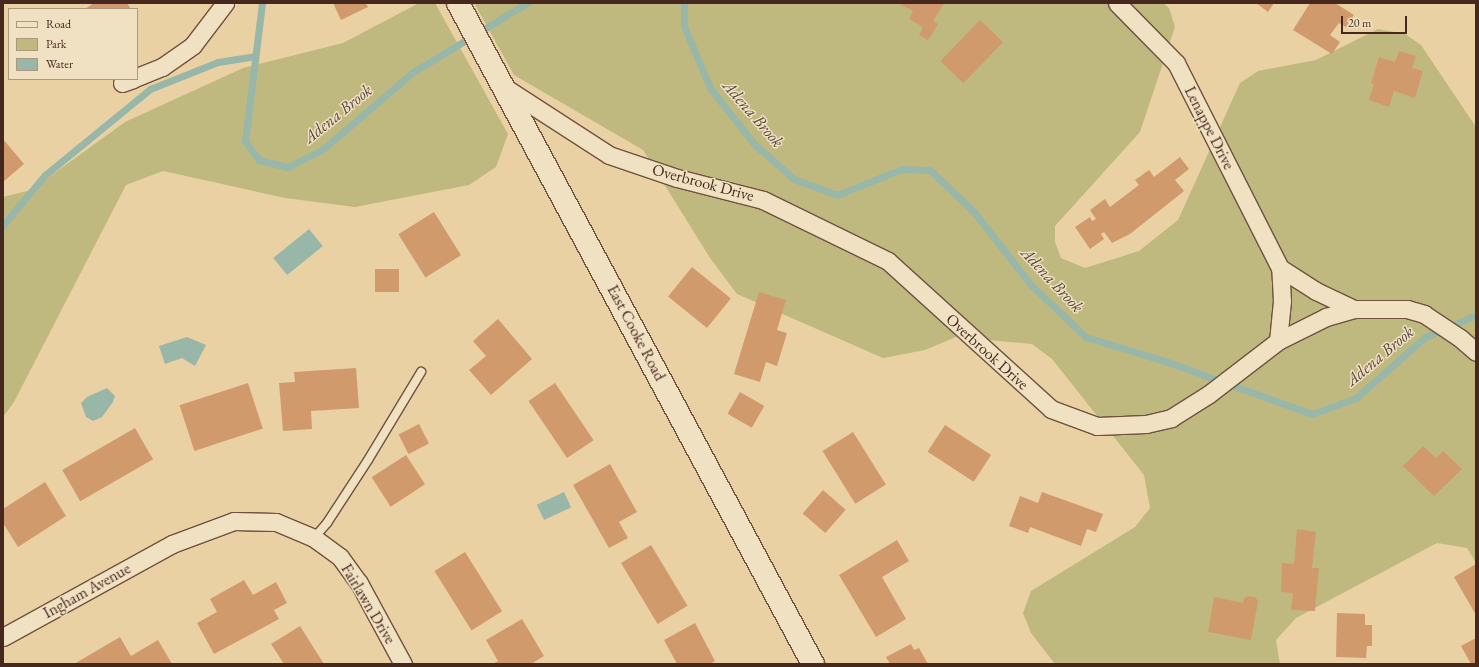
<!DOCTYPE html>
<style>
body{margin:0}
#map{position:relative;width:1479px;height:667px;overflow:hidden;background:#ead1a3;font-family:"EB Garamond",serif}
div>[style]{position:absolute}
.green>*{inset:0;background:#bfb980}
.water>*{inset:0;background:#98b7a9;transform-origin:0 0}
.stream>*{height:7px;margin:-3.5px;padding:0 3.5px;transform-origin:3.5px;border-radius:3.5px;background:#98b7a9}
.building>*{inset:0;background:#d19a6c;transform-origin:0 0}
.roads{filter:drop-shadow(1px 0 #6f523f) drop-shadow(-1px 0 #6f523f) drop-shadow(0 1px #6f523f) drop-shadow(0 -1px #6f523f)}
.service>*{height:8px;margin:-4px;padding:0 4px;transform-origin:4px;border-radius:4px;background:#f1e1c3}
.minor>*{height:17px;margin:-8.5px;padding:0 8.5px;transform-origin:8.5px;border-radius:8.5px;background:#f1e1c3}
.secondary>*{height:22px;margin:-11px;padding:0 11px;transform-origin:11px;border-radius:11px;background:#f1e1c3}
span{translate:-50% -50%;white-space:nowrap;text-align:center;line-height:1.15;-webkit-text-stroke:3px #f1e1c3;paint-order:stroke}
.street-label{font-size:16px;color:#46281e}
.water-label{font-size:17px;color:#56453a;font-style:italic}
.frame{position:absolute;inset:0;border:4px solid #46281e;pointer-events:none}
.legend{position:absolute;left:8px;top:8px;width:130px;height:72px;box-sizing:border-box;background:#f1e1c3;border:1px solid #ad9781;margin:0;padding:5px 7px;list-style:none;font-size:12px;color:#46281e}
.legend li{display:flex;align-items:center;gap:8px;height:20px}
.legend b{width:20px;border:1px solid #ad9781}
.scale{position:absolute;left:1341px;top:16px;width:66px;height:18px;box-sizing:border-box;border:2px solid #46281e;border-top:0;padding-left:5px;font-size:12px;line-height:14px;white-space:nowrap;color:#46281e;-webkit-text-stroke:3px #f1e1c3;paint-order:stroke}
</style>
<div id="map">
<div class="green">
<div style="clip-path:polygon(419px 3px,435px 3px,508px 134px,496px 167px,469px 185px,355px 207px,285px 198px,163px 171px,126px 185px,14px 402px,3px 417px,3px 197px,31px 190px,125px 122px,243px 68px,343px 43px)"></div>
<div style="clip-path:polygon(474px 3px,1163px 3px,1169px 8px,1175px 27px,1140px 132px,1055px 226px,1055px 242px,1061px 258px,1085px 268px,1139px 251px,1178px 220px,1240px 83px,1258px 71px,1316px 60px,1378px 29px,1405px 34px,1421px 45px,1476px 127px,1476px 563px,1467px 548px,1437px 543px,1296px 618px,1276px 640px,1280px 664px,1055px 664px,1031px 633px,1023px 613px,1031px 591px,1135px 527px,1150px 508px,1144px 475px,1052px 359px,1032px 344px,956px 337px,925px 350px,883px 358px,737px 294px,710px 258px,643px 150px,514px 75px)"></div>
</div>
<div class="water">
<div style="left:309px;top:229px;width:22px;height:46px;rotate:51deg"></div>
<div style="clip-path:polygon(187px 337px,206px 345px,195px 366px,182px 358px,165px 364px,159px 346px)"></div>
<div style="clip-path:polygon(107px 388px,115px 396px,113px 402px,102px 417px,93px 421px,86px 417px,81px 403px,87px 397px)"></div>
<div style="left:564px;top:492px;width:17px;height:30px;rotate:65deg"></div>
</div>
<div class="stream">
<div style="left:262px;top:3px;width:139px;rotate:97deg"></div>
<div style="left:245px;top:141px;width:24px;rotate:54deg"></div>
<div style="left:259px;top:160px;width:30px;rotate:14deg"></div>
<div style="left:288px;top:167px;width:38px;rotate:-27deg"></div>
<div style="left:322px;top:150px;width:120px;rotate:-40.6deg"></div>
<div style="left:413px;top:72px;width:133px;rotate:-31.2deg"></div>
<div style="left:684px;top:3px;width:23px;rotate:90deg"></div>
<div style="left:684px;top:26px;width:67px;rotate:67.2deg"></div>
<div style="left:710px;top:88px;width:73px;rotate:51.7deg"></div>
<div style="left:755px;top:145px;width:52px;rotate:41.1deg"></div>
<div style="left:794px;top:179px;width:46px;rotate:20.4deg"></div>
<div style="left:837px;top:195px;width:70px;rotate:-21.8deg"></div>
<div style="left:902px;top:169px;width:28px;rotate:2deg"></div>
<div style="left:930px;top:170px;width:61px;rotate:43.7deg"></div>
<div style="left:974px;top:212px;width:93px;rotate:52deg"></div>
<div style="left:1031px;top:285px;width:76px;rotate:43.4deg"></div>
<div style="left:1086px;top:337px;width:86px;rotate:17deg"></div>
<div style="left:1168px;top:362px;width:153px;rotate:19.9deg"></div>
<div style="left:1312px;top:414px;width:47px;rotate:-20deg"></div>
<div style="left:1356px;top:398px;width:92px;rotate:-41.5deg"></div>
<div style="left:1425px;top:337px;width:56px;rotate:-23.3deg"></div>
<div style="left:3px;top:225px;width:65px;rotate:-50deg"></div>
<div style="left:45px;top:175px;width:136px;rotate:-39.3deg"></div>
<div style="left:150px;top:89px;width:73px;rotate:-21.7deg"></div>
<div style="left:218px;top:62px;width:37px;rotate:-9deg"></div>
</div>
<div class="building">
<div style="clip-path:polygon(94px 3px,127px 3px,131px 9px,85px 9px)"></div>
<div style="clip-path:polygon(333px 3px,366px 3px,368px 7px,341px 20px)"></div>
<div style="clip-path:polygon(898px 3px,944px 3px,933px 21px,938px 24px,928px 40px,919px 35px,923px 27px,909px 19px,913px 11px)"></div>
<div style="clip-path:polygon(1256px 3px,1274px 3px,1268px 12px)"></div>
<div style="clip-path:polygon(1310px 3px,1335px 3px,1354px 15px,1346px 27px,1339px 23px,1330px 35px,1340px 42px,1332px 54px,1293px 30px)"></div>
<div style="left:980px;top:20px;width:32px;height:57px;rotate:44deg"></div>
<div style="clip-path:polygon(1399px 51px,1416px 56px,1412px 68px,1423px 71px,1415px 98px,1394px 91px,1389px 107px,1369px 100px,1374px 84px,1371px 83px,1379px 57px,1395px 62px)"></div>
<div style="clip-path:polygon(3px 139px,24px 164px,3px 182px)"></div>
<div style="clip-path:polygon(1180px 157px,1189px 169px,1175px 180px,1184px 191px,1130px 234px,1112px 243px,1104px 232px,1101px 234px,1104px 239px,1090px 249px,1075px 227px,1090px 217px,1092px 221px,1096px 219px,1090px 210px,1105px 199px,1110px 207px,1139px 185px,1135px 180px,1149px 170px,1154px 177px)"></div>
<div style="left:434px;top:212px;width:51px;height:42px;rotate:58deg"></div>
<div style="left:692px;top:267px;width:50px;height:38px;rotate:39deg"></div>
<div style="left:399px;top:269px;width:23px;height:24px;rotate:90deg"></div>
<div style="clip-path:polygon(759px 292px,786px 300px,777px 330px,787px 333px,777px 366px,766px 362px,760px 382px,734px 374px)"></div>
<div style="clip-path:polygon(498px 319px,532px 359px,491px 395px,469px 370px,486px 356px,473px 341px)"></div>
<div style="clip-path:polygon(356px 368px,359px 408px,311px 411px,312px 429px,283px 431px,279px 383px,295px 382px,294px 372px)"></div>
<div style="left:248px;top:383px;width:48px;height:72px;rotate:72deg"></div>
<div style="left:555px;top:383px;width:69px;height:32px;rotate:56deg"></div>
<div style="left:740px;top:392px;width:28px;height:25px;rotate:30deg"></div>
<div style="left:419px;top:424px;width:22px;height:23px;rotate:63deg"></div>
<div style="left:945px;top:425px;width:55px;height:32px;rotate:33deg"></div>
<div style="left:135px;top:428px;width:36px;height:84px;rotate:60deg"></div>
<div style="left:853px;top:432px;width:62px;height:36px;rotate:58deg"></div>
<div style="clip-path:polygon(1423px 446px,1436px 458px,1443px 451px,1462px 469px,1434px 496px,1403px 466px)"></div>
<div style="left:406px;top:455px;width:35px;height:41px;rotate:57deg"></div>
<div style="clip-path:polygon(610px 464px,637px 512px,619px 522px,628px 538px,609px 548px,573px 485px)"></div>
<div style="clip-path:polygon(45px 482px,66px 516px,18px 547px,3px 523px,3px 509px)"></div>
<div style="left:823px;top:490px;width:30px;height:31px;rotate:41deg"></div>
<div style="clip-path:polygon(1042px 492px,1103px 514px,1096px 532px,1087px 529px,1081px 546px,1030px 527px,1028px 533px,1009px 526px,1020px 496px,1038px 503px)"></div>
<div style="clip-path:polygon(1297px 529px,1316px 532px,1312px 568px,1319px 568px,1315px 611px,1291px 610px,1293px 593px,1281px 592px,1282px 563px,1294px 564px)"></div>
<div style="clip-path:polygon(897px 540px,909px 561px,882px 577px,906px 619px,876px 637px,839px 575px)"></div>
<div style="left:651px;top:545px;width:71px;height:35px;rotate:59deg"></div>
<div style="left:465px;top:552px;width:70px;height:36px;rotate:58deg"></div>
<div style="clip-path:polygon(1476px 564px,1476px 615px,1454px 577px)"></div>
<div style="clip-path:polygon(244px 580px,253px 595px,276px 582px,287px 603px,274px 610px,279px 619px,214px 654px,197px 623px,217px 612px,210px 599px)"></div>
<div style="clip-path:polygon(1249px 596px,1255px 597px,1258px 601px,1251px 640px,1208px 632px,1214px 597px,1243px 603px,1244px 598px)"></div>
<div style="clip-path:polygon(1337px 613px,1365px 614px,1365px 625px,1372px 625px,1372px 646px,1367px 646px,1366px 658px,1336px 657px)"></div>
<div style="clip-path:polygon(522px 619px,544px 656px,531px 664px,493px 664px,498px 661px,486px 640px)"></div>
<div style="clip-path:polygon(695px 623px,715px 661px,710px 664px,677px 664px,664px 640px)"></div>
<div style="clip-path:polygon(300px 626px,324px 664px,284px 664px,271px 644px)"></div>
<div style="clip-path:polygon(120px 637px,131px 656px,158px 640px,172px 664px,74px 664px)"></div>
<div style="clip-path:polygon(1476px 638px,1476px 664px,1471px 664px,1461px 646px)"></div>
<div style="clip-path:polygon(911px 644px,914px 650px,919px 648px,928px 664px,890px 664px,886px 657px)"></div>
</div>
<div class="roads">
<div class="service">
<div style="left:314px;top:538px;width:20px;rotate:-49deg"></div>
<div style="left:327px;top:523px;width:75px;rotate:-56.9deg"></div>
<div style="left:368px;top:460px;width:103px;rotate:-58.9deg"></div>
</div>
<div class="minor">
<div style="left:1117px;top:3px;width:84px;rotate:45.5deg"></div>
<div style="left:1176px;top:63px;width:230px;rotate:63.1deg"></div>
<div style="left:1280px;top:268px;width:43px;rotate:32.6deg"></div>
<div style="left:1316px;top:291px;width:42px;rotate:25.3deg"></div>
<div style="left:137px;top:77px;width:27px;rotate:-22deg"></div>
<div style="left:162px;top:67px;width:38px;rotate:-35deg"></div>
<div style="left:193px;top:45px;width:53px;rotate:-52.7deg"></div>
<div style="left:122px;top:83px;width:12px;rotate:-20deg"></div>
<div style="left:504px;top:87px;width:125px;rotate:32.9deg"></div>
<div style="left:609px;top:155px;width:72px;rotate:18.7deg"></div>
<div style="left:677px;top:178px;width:89px;rotate:14.3deg"></div>
<div style="left:763px;top:200px;width:139px;rotate:26deg"></div>
<div style="left:888px;top:261px;width:220px;rotate:42.2deg"></div>
<div style="left:1051px;top:409px;width:49px;rotate:20.3deg"></div>
<div style="left:1097px;top:426px;width:49px;rotate:-2.3deg"></div>
<div style="left:1146px;top:424px;width:26px;rotate:-13deg"></div>
<div style="left:1171px;top:418px;width:45px;rotate:-32.3deg"></div>
<div style="left:1209px;top:394px;width:87px;rotate:-37.5deg"></div>
<div style="left:1278px;top:341px;width:54px;rotate:-26.6deg"></div>
<div style="left:1326px;top:317px;width:29px;rotate:-16deg"></div>
<div style="left:1354px;top:309px;width:53px"></div>
<div style="left:1407px;top:309px;width:18px;rotate:16deg"></div>
<div style="left:1424px;top:314px;width:43px;rotate:33.7deg"></div>
<div style="left:1460px;top:338px;width:21px;rotate:41deg"></div>
<div style="left:1278px;top:341px;width:40px;rotate:-84.3deg"></div>
<div style="left:1282px;top:301px;width:33px;rotate:-93deg"></div>
<div style="left:3px;top:637px;width:193px;rotate:-28.8deg"></div>
<div style="left:172px;top:544px;width:66px;rotate:-20.4deg"></div>
<div style="left:234px;top:521px;width:42px;rotate:1.4deg"></div>
<div style="left:276px;top:522px;width:41px;rotate:22.8deg"></div>
<div style="left:314px;top:538px;width:32px;rotate:36deg"></div>
<div style="left:340px;top:557px;width:32px;rotate:54deg"></div>
<div style="left:359px;top:583px;width:92px;rotate:61.5deg"></div>
</div>
<div class="secondary">
<div style="left:458px;top:3px;width:750px;rotate:61.76deg"></div>
</div>
</div>
<div class="street-label">
<span style="left:1209px;top:128px;rotate:63deg">Lenappe Drive</span>
<span style="left:703px;top:183px;rotate:15deg">Overbrook Drive</span>
<span style="left:636px;top:333px;rotate:62deg">East Cooke Road</span>
<span style="left:987px;top:352px;rotate:42deg">Overbrook Drive</span>
<span style="left:87px;top:591px;rotate:-29deg">Ingham Avenue</span>
<span style="left:368px;top:604px;rotate:59deg">Fairlawn Drive</span>
</div>
<div class="water-label">
<span style="left:338px;top:114px;rotate:-39deg">Adena Brook</span>
<span style="left:753px;top:114px;rotate:49deg">Adena Brook</span>
<span style="left:1052px;top:280px;rotate:47deg">Adena Brook</span>
<span style="left:1380px;top:356px;rotate:-40deg">Adena Brook</span>
</div>
<div class="frame"></div>
<ul class="legend">
<li><b style="height:5px;background:#f1e1c3"></b>Road</li>
<li><b style="height:11px;background:#bfb980"></b>Park</li>
<li><b style="height:11px;background:#98b7a9"></b>Water</li>
</ul>
<div class="scale">20 m</div>
</div>
